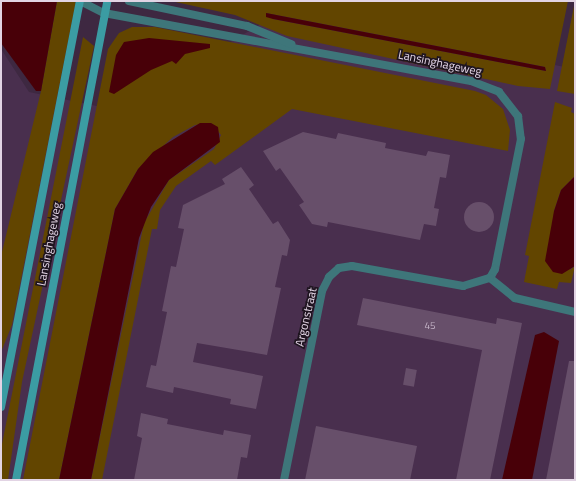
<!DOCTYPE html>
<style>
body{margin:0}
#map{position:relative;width:576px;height:481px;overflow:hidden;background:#3e2841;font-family:"Titillium Web",sans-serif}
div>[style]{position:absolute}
.built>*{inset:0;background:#492f4e}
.green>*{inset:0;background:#624500}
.water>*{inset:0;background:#480008}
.building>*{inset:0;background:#674f6a;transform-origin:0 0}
.round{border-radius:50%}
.street>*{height:8px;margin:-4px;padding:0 4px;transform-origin:4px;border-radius:4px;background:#3e767a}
.secondary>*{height:8px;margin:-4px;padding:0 4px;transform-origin:4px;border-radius:4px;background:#3b9ca3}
span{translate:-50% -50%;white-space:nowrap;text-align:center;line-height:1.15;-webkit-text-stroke:3.5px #1f1520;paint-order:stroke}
.number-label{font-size:10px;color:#c3b3c6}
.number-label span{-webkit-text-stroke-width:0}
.street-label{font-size:12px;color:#e2d4e4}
.frame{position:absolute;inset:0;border:2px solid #e2d4e4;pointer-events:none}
</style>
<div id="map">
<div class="built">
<div style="clip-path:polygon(283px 11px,575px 69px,575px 480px,1px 480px,1px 49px,29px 92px,116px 110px)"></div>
</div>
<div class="green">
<div style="clip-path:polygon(57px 1px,76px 1px,12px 325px,1px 352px,1px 256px,41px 91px)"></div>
<div style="clip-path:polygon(evenodd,171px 1px,568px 1px,550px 89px,518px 86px,287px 36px,235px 15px,171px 1px,266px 13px,545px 67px,546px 71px,273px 19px,266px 13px)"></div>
<div style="clip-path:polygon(575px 1px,575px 94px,557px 91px)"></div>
<div style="clip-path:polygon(132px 27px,155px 27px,475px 91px,486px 95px,503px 109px,510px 130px,508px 151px,292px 109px,215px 165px,211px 161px,176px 186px,160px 210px,157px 229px,152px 229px,102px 480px,91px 480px,144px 223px,169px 180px,214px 149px,221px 135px,211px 123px,195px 125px,173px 137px,138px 169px,115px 209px,59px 480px,23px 480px,108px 49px,119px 33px)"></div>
<div style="clip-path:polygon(83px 37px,94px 46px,22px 382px,8px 480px,1px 480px,1px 449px)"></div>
<div style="clip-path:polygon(555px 102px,572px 108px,571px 112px,575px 114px,575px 176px,561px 190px,554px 211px,570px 270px,575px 266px,571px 283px,559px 282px,557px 289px,524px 282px,529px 256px,525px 255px)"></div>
</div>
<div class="water">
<div style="clip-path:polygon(1px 1px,57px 1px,41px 91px,36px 91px,1px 43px)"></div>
<div style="clip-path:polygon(266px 13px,545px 67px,546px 71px,273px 19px,266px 17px)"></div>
<div style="clip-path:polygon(149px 38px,210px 44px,210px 48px,185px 54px,176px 64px,172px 61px,151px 70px,114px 94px,109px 92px,116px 55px,124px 42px)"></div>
<div style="clip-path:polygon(200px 123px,211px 123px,218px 127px,220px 142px,169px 180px,151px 207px,139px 238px,91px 480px,59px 480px,115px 209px,138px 169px,153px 152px)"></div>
<div style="clip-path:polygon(575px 176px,575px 266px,562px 274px,553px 272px,545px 261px,554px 211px,561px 190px)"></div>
<div style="clip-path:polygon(544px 332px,559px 341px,532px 480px,502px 480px,535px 335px)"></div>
</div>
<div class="building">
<div style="clip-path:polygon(303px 132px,336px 139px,338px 133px,386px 143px,385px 148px,426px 156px,428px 151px,450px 155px,446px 178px,440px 177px,434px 208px,439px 209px,436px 226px,424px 224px,420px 240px,328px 222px,327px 227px,312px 224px,299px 205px,304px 202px,280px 168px,276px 171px,263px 151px)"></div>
<div style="clip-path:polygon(241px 167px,254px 185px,249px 189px,273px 224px,278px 221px,290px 240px,287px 256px,282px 255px,275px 287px,281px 288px,267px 355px,197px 343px,193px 362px,263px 376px,256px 409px,230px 404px,231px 399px,174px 387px,173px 393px,146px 387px,151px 365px,156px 366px,167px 312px,162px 311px,171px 266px,176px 267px,184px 229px,178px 228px,183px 205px,225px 184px,222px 179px)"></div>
<div class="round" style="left:464px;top:202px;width:30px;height:30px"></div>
<div style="clip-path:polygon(363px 298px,496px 324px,497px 318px,522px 323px,490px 480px,456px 480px,482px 350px,357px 325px)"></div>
<div style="clip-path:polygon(569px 361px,575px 361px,575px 480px,546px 480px)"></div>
<div style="left:406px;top:368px;width:11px;height:17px;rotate:10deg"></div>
<div style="clip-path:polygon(141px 413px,168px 419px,167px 424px,223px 435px,224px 430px,251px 435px,247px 458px,241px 457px,237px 480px,134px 480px,142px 438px,137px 436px)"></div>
<div style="clip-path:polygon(316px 426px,417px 446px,410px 480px,305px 480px)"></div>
</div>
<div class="street">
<div style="left:80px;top:1px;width:27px;rotate:27deg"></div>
<div style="left:104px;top:13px;width:373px;rotate:10.5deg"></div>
<div style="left:471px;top:81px;width:30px;rotate:21deg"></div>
<div style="left:499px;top:92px;width:31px;rotate:52deg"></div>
<div style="left:518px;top:116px;width:23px;rotate:83deg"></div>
<div style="left:521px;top:139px;width:133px;rotate:101.3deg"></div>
<div style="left:495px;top:269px;width:10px;rotate:119deg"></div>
<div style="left:129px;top:1px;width:121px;rotate:12deg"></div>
<div style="left:247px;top:26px;width:48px;rotate:22.2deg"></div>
<div style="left:490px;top:278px;width:32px;rotate:39deg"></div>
<div style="left:515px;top:298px;width:62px;rotate:13.1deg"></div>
<div style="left:284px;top:480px;width:193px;rotate:-78.6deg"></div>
<div style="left:322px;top:291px;width:16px;rotate:-63deg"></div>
<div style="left:329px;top:277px;width:13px;rotate:-42deg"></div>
<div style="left:339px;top:268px;width:13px;rotate:-9deg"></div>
<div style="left:352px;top:266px;width:113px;rotate:10.2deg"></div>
<div style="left:463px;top:286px;width:28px;rotate:-17deg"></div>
</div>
<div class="secondary">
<div style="left:1px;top:407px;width:414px;rotate:-79deg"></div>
<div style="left:16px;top:480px;width:488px;rotate:-79.2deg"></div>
</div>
<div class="number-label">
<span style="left:430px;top:326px">45</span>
</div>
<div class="street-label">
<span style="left:440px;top:63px;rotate:12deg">Lansinghageweg</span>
<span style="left:49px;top:244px;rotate:-79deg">Lansinghageweg</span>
<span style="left:306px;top:317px;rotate:-77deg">Argonstraat</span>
</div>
<div class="frame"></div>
</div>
